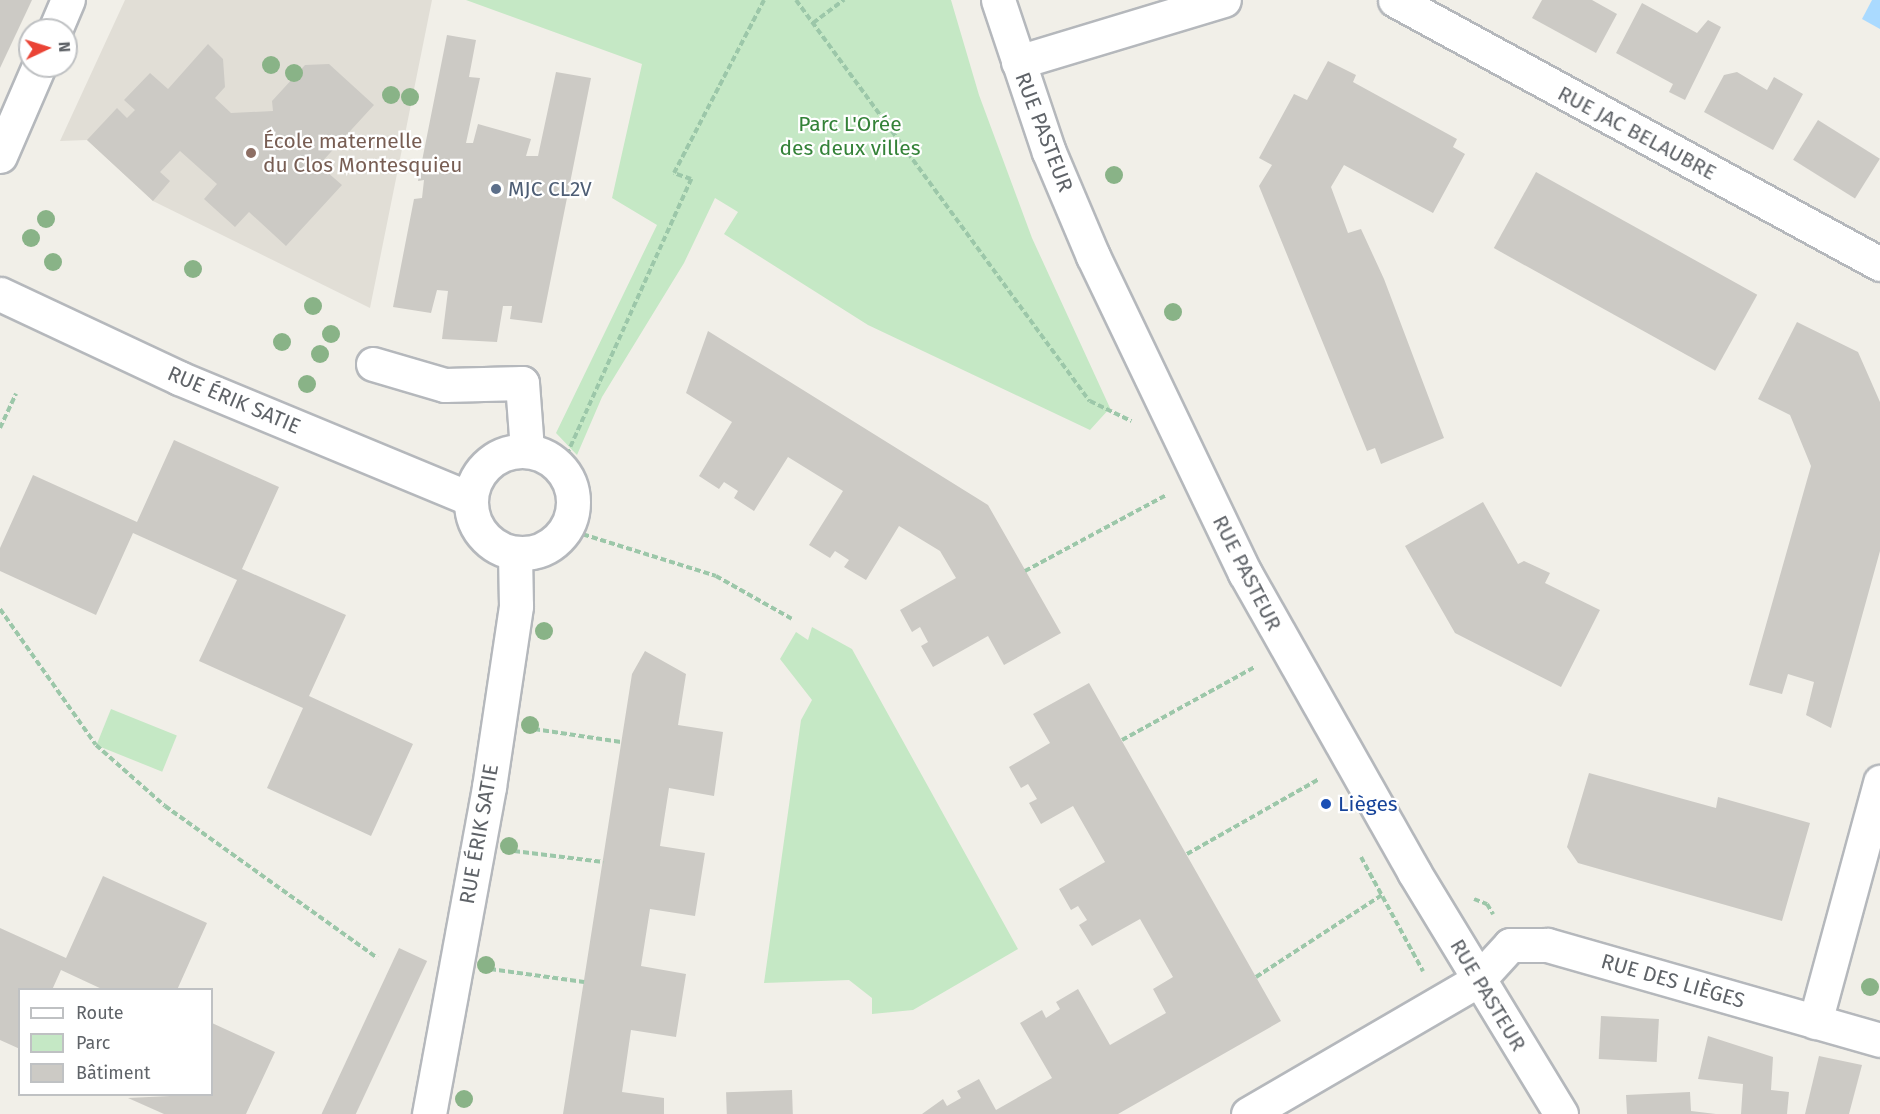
<!DOCTYPE html>
<meta charset="utf-8">
<style>
body{margin:0}
#map{position:relative;width:1880px;height:1114px;overflow:hidden;background:#f1efe8;font-family:"Fira Sans",sans-serif}
div>[style]{position:absolute}
.education>*{inset:0;background:#e1ded6}
.green>*{inset:0;background:#c5e8c5;transform-origin:0 0}
.water>*{inset:0;background:#aadaff}
.building>*{inset:0;background:#cccac5;transform-origin:0 0}
.path>*{height:4px;margin-top:-2px;transform-origin:0;background:repeating-linear-gradient(90deg,#9cc7a9 0 6px,transparent 0 9px)}
.roads{filter:drop-shadow(2px 0 #b5b8bc) drop-shadow(-2px 0 #b5b8bc) drop-shadow(0 2px #b5b8bc) drop-shadow(0 -2px #b5b8bc)}
.minor>*{height:33px;margin:-16.5px;padding:0 16.5px;transform-origin:16.5px;border-radius:16.5px;background:#fff}
.minor>.ring{margin:-16.5px;padding:0;box-sizing:content-box;background:none;border:33px solid #fff;border-radius:50%}
.trees>*{width:18px;height:18px;margin:-9px;border-radius:50%;background:#89b387}
.dots>*{width:16px;height:16px;translate:-50% -50%;box-sizing:border-box;border:3px solid #fff;border-radius:50%}
span{translate:-50% -50%;white-space:nowrap;text-align:center;line-height:1.15;-webkit-text-stroke:4.5px #fff;paint-order:stroke}
.park-label{font-size:21px;color:#348238}
.street-label{font-size:21px;color:#5f6368}
.education-label{font-size:21px;color:#785e54}
.left{translate:0 -50%;text-align:left}
.service-label{font-size:21px;color:#4e5e75}
.transit-label{font-size:21px;color:#164399}
.legend{position:absolute;left:18px;top:988px;width:195px;height:108px;box-sizing:border-box;background:#fff;border:2px solid #bfc1c3;margin:0;padding:8px 10px;list-style:none;font-size:18px;color:#5f6368}
.legend li{display:flex;align-items:center;gap:12px;height:30px}
.legend b{width:30px;border:2px solid #bfc1c3}
.north{position:absolute;left:18px;top:18px;width:60px;height:60px;box-sizing:border-box;background:#fff;border:2px solid #bfc1c3;border-radius:50%;rotate:86deg;font-size:16px;font-weight:700;line-height:24px;text-align:center;color:#5f6368}
.north::after{content:'';display:block;margin:auto;width:21px;height:27px;background:#ea4335;clip-path:polygon(50% 0,100% 100%,50% 72%,0 100%)}
</style>
<div id="map">
<div class="education">
<div style="clip-path:polygon(125px 0,432px 0,370px 308px,153px 201px,87px 140px,60px 141px)"></div>
</div>
<div class="green">
<div style="clip-path:polygon(466px 0,951px 0,979px 95px,1032px 238px,1110px 408px,1090px 430px,868px 325px,724px 234px,738px 212px,715px 198px,684px 263px,602px 397px,577px 455px,556px 433px,657px 225px,612px 198px,642px 64px)"></div>
<div style="clip-path:polygon(812px 627px,852px 649px,1018px 949px,913px 1010px,872px 1014px,872px 998px,849px 980px,764px 983px,801px 720px,812px 700px,780px 659px,796px 632px,808px 640px)"></div>
<div style="left:111px;top:709px;width:71px;height:39px;rotate:22deg"></div>
</div>
<div class="water">
<div style="clip-path:polygon(1872px 0,1880px 0,1880px 29px,1862px 19px)"></div>
</div>
<div class="building">
<div style="clip-path:polygon(0 0,32px 0,0 68px)"></div>
<div style="clip-path:polygon(1542px 0,1592px 0,1617px 14px,1596px 53px,1532px 18px)"></div>
<div style="clip-path:polygon(1642px 3px,1697px 33px,1708px 20px,1721px 27px,1685px 100px,1669px 92px,1673px 84px,1616px 53px)"></div>
<div style="clip-path:polygon(447px 35px,476px 40px,469px 77px,480px 78px,466px 143px,473px 143px,478px 124px,531px 139px,526px 156px,538px 156px,556px 72px,591px 78px,542px 323px,510px 319px,512px 306px,503px 306px,497px 342px,442px 339px,448px 291px,437px 290px,431px 313px,393px 307px,414px 199px,422px 198px,424px 180px,418px 181px)"></div>
<div style="clip-path:polygon(208px 44px,223px 59px,225px 87px,215px 98px,231px 113px,273px 111px,272px 101px,305px 65px,329px 64px,374px 105px,319px 165px,342px 185px,286px 246px,249px 212px,235px 227px,204px 199px,217px 184px,180px 151px,160px 172px,170px 181px,153px 201px,87px 140px,117px 108px,127px 118px,135px 110px,124px 100px,150px 73px,168px 89px)"></div>
<div style="clip-path:polygon(1328px 61px,1356px 75px,1353px 82px,1457px 139px,1453px 147px,1465px 154px,1433px 213px,1344px 165px,1331px 187px,1348px 233px,1361px 229px,1384px 279px,1444px 438px,1381px 464px,1375px 448px,1367px 451px,1259px 186px,1272px 165px,1259px 158px,1294px 94px,1307px 100px)"></div>
<div style="clip-path:polygon(1737px 72px,1767px 90px,1774px 77px,1803px 94px,1773px 150px,1704px 112px,1724px 75px)"></div>
<div style="left:1818px;top:120px;width:73px;height:47px;rotate:32deg"></div>
<div style="left:1536px;top:172px;width:253px;height:87px;rotate:29deg"></div>
<div style="clip-path:polygon(1797px 322px,1858px 352px,1880px 402px,1880px 551px,1831px 728px,1806px 715px,1814px 682px,1788px 674px,1782px 694px,1749px 685px,1811px 466px,1790px 415px,1758px 399px)"></div>
<div style="clip-path:polygon(708px 331px,988px 505px,1061px 633px,1004px 665px,988px 636px,933px 667px,921px 646px,928px 642px,920px 627px,912px 632px,900px 610px,956px 578px,940px 551px,899px 526px,866px 580px,844px 567px,849px 560px,835px 551px,830px 558px,809px 545px,843px 491px,788px 457px,754px 511px,734px 498px,738px 491px,724px 482px,719px 489px,699px 476px,732px 422px,686px 393px)"></div>
<div style="clip-path:polygon(174px 440px,279px 487px,242px 569px,346px 615px,309px 696px,413px 744px,371px 836px,267px 788px,303px 708px,199px 661px,237px 580px,133px 533px,96px 615px,0 571px,0 548px,33px 475px,137px 522px)"></div>
<div style="clip-path:polygon(1483px 502px,1518px 564px,1524px 561px,1550px 573px,1545px 583px,1600px 610px,1561px 687px,1455px 633px,1405px 546px)"></div>
<div style="clip-path:polygon(645px 651px,686px 674px,678px 725px,723px 732px,714px 796px,669px 788px,660px 846px,705px 853px,695px 916px,650px 909px,641px 966px,686px 974px,676px 1037px,631px 1030px,622px 1092px,664px 1098px,664px 1114px,563px 1114px,632px 674px)"></div>
<div style="clip-path:polygon(1089px 683px,1281px 1021px,1118px 1114px,922px 1114px,943px 1099px,947px 1106px,961px 1098px,957px 1091px,979px 1079px,996px 1110px,1052px 1078px,1020px 1023px,1042px 1010px,1046px 1018px,1060px 1009px,1056px 1002px,1078px 989px,1110px 1045px,1166px 1013px,1153px 989px,1173px 977px,1140px 919px,1092px 946px,1079px 925px,1087px 920px,1078px 906px,1071px 910px,1059px 889px,1105px 862px,1073px 806px,1041px 824px,1029px 803px,1037px 799px,1028px 784px,1021px 788px,1009px 767px,1050px 743px,1033px 714px)"></div>
<div style="clip-path:polygon(1589px 773px,1716px 808px,1718px 797px,1810px 823px,1782px 921px,1578px 863px,1567px 847px)"></div>
<div style="clip-path:polygon(103px 876px,207px 923px,177px 990px,104px 990px,61px 970px,52px 990px,20px 990px,20px 1049px,0 1040px,0 928px,66px 958px)"></div>
<div style="left:399px;top:948px;width:31px;height:183px;rotate:25deg"></div>
<div style="left:1601px;top:1016px;width:58px;height:43px;rotate:3deg"></div>
<div style="clip-path:polygon(212px 1023px,275px 1052px,246px 1114px,164px 1114px,128px 1098px,212px 1094px)"></div>
<div style="clip-path:polygon(1708px 1036px,1773px 1057px,1771px 1090px,1789px 1092px,1787px 1114px,1741px 1114px,1743px 1084px,1698px 1079px)"></div>
<div style="clip-path:polygon(1819px 1056px,1862px 1065px,1849px 1114px,1805px 1114px)"></div>
<div style="left:792px;top:1090px;width:24px;height:66px;rotate:88deg"></div>
<div style="clip-path:polygon(1690px 1092px,1691px 1111px,1716px 1114px,1627px 1114px,1626px 1095px)"></div>
</div>
<div class="path">
<div style="left:796px;top:0;width:497px;rotate:53.8deg"></div>
<div style="left:1090px;top:401px;width:46px;rotate:26deg"></div>
<div style="left:813px;top:23px;width:39px;rotate:-37deg"></div>
<div style="left:0;top:428px;width:38px;rotate:-65deg"></div>
<div style="left:563px;top:463px;width:312px;rotate:-65.7deg"></div>
<div style="left:691px;top:179px;width:18px;rotate:-161deg"></div>
<div style="left:674px;top:173px;width:195px;rotate:-62.5deg"></div>
<div style="left:566px;top:529px;width:157px;rotate:17.4deg"></div>
<div style="left:716px;top:576px;width:87px;rotate:29.5deg"></div>
<div style="left:1025px;top:571px;width:160px;rotate:-28.3deg"></div>
<div style="left:0;top:609px;width:166px;rotate:54.8deg"></div>
<div style="left:96px;top:745px;width:92px;rotate:41.5deg"></div>
<div style="left:165px;top:806px;width:261px;rotate:35.6deg"></div>
<div style="left:534px;top:729px;width:88px;rotate:8.5deg"></div>
<div style="left:1122px;top:740px;width:152px;rotate:-28.8deg"></div>
<div style="left:514px;top:851px;width:90px;rotate:7deg"></div>
<div style="left:1187px;top:854px;width:152px;rotate:-29.6deg"></div>
<div style="left:1361px;top:857px;width:130px;rotate:61.5deg"></div>
<div style="left:1474px;top:899px;width:14px;rotate:21deg"></div>
<div style="left:1487px;top:904px;width:12px;rotate:59deg"></div>
<div style="left:490px;top:969px;width:95px;rotate:7.9deg"></div>
<div style="left:1256px;top:977px;width:150px;rotate:-33.1deg"></div>
</div>
<div class="roads">
<div class="minor">
<div style="left:998px;top:0;width:160px;rotate:71.5deg"></div>
<div style="left:1049px;top:152px;width:113px;rotate:67.1deg"></div>
<div style="left:1093px;top:256px;width:352px;rotate:64.4deg"></div>
<div style="left:1245px;top:573px;width:343px;rotate:60.5deg"></div>
<div style="left:1414px;top:872px;width:283px;rotate:58.7deg"></div>
<div style="left:1395px;top:0;width:552px;rotate:28.56deg"></div>
<div style="left:55px;top:30px;width:33px;rotate:-67deg"></div>
<div style="left:1018px;top:62px;width:215px;rotate:-16.8deg"></div>
<div style="left:0;top:156px;width:98px;rotate:-66.6deg"></div>
<div style="left:0;top:294px;width:198px;rotate:25.1deg"></div>
<div style="left:179px;top:378px;width:316px;rotate:22.5deg"></div>
<div style="left:373px;top:364px;width:75px;rotate:16.3deg"></div>
<div style="left:445px;top:385px;width:77px;rotate:-1.5deg"></div>
<div style="left:522px;top:383px;width:67px;rotate:85.7deg"></div>
<div class="ring" style="left:471px;top:451px;width:69px;height:69px"></div>
<div style="left:1815px;top:1022px;width:249px;rotate:-74.8deg"></div>
<div style="left:429px;top:1114px;width:332px;rotate:-79.6deg"></div>
<div style="left:489px;top:787px;width:183px;rotate:-81.5deg"></div>
<div style="left:516px;top:606px;width:53px;rotate:-91.1deg"></div>
<div style="left:1248px;top:1114px;width:266px;rotate:-30.2deg"></div>
<div style="left:1478px;top:980px;width:47px;rotate:-47.6deg"></div>
<div style="left:1510px;top:945px;width:37px"></div>
<div style="left:1547px;top:945px;width:346px;rotate:15.9deg"></div>
</div>
</div>
<div class="trees">
<div style="left:271px;top:65px"></div>
<div style="left:294px;top:73px"></div>
<div style="left:391px;top:95px"></div>
<div style="left:410px;top:97px"></div>
<div style="left:1114px;top:175px"></div>
<div style="left:46px;top:219px"></div>
<div style="left:31px;top:238px"></div>
<div style="left:53px;top:262px"></div>
<div style="left:193px;top:269px"></div>
<div style="left:313px;top:306px"></div>
<div style="left:1173px;top:312px"></div>
<div style="left:331px;top:334px"></div>
<div style="left:282px;top:342px"></div>
<div style="left:320px;top:354px"></div>
<div style="left:307px;top:384px"></div>
<div style="left:544px;top:631px"></div>
<div style="left:530px;top:725px"></div>
<div style="left:509px;top:846px"></div>
<div style="left:486px;top:965px"></div>
<div style="left:1870px;top:987px"></div>
<div style="left:464px;top:1099px"></div>
</div>
<div class="dots">
<div style="left:251px;top:153px;background:#8d6e63"></div>
<div style="left:496px;top:189px;background:#5c6f8a"></div>
<div style="left:1326px;top:804px;background:#1a4fb4"></div>
</div>
<div class="park-label">
<span style="left:850px;top:136px">Parc L'Orée<br>des deux villes</span>
</div>
<div class="street-label">
<span style="left:1044px;top:132px;rotate:69deg">RUE PASTEUR</span>
<span style="left:1637px;top:133px;rotate:28deg">RUE JAC BELAUBRE</span>
<span style="left:234px;top:400px;rotate:23deg">RUE ÉRIK SATIE</span>
<span style="left:1247px;top:573px;rotate:63deg">RUE PASTEUR</span>
<span style="left:479px;top:834px;rotate:-80deg">RUE ÉRIK SATIE</span>
<span style="left:1673px;top:981px;rotate:16deg">RUE DES LIÈGES</span>
<span style="left:1488px;top:995px;rotate:59deg">RUE PASTEUR</span>
</div>
<div class="education-label">
<span class="left" style="left:263px;top:153px">École maternelle<br>du Clos Montesquieu</span>
</div>
<div class="service-label">
<span class="left" style="left:508px;top:189px">MJC CL2V</span>
</div>
<div class="transit-label">
<span class="left" style="left:1338px;top:804px">Lièges</span>
</div>
<ul class="legend">
<li><b style="height:8px;background:#fff"></b>Route</li>
<li><b style="height:16px;background:#c5e8c5"></b>Parc</li>
<li><b style="height:16px;background:#cccac5"></b>Bâtiment</li>
</ul>
<div class="north">N</div>
</div>
